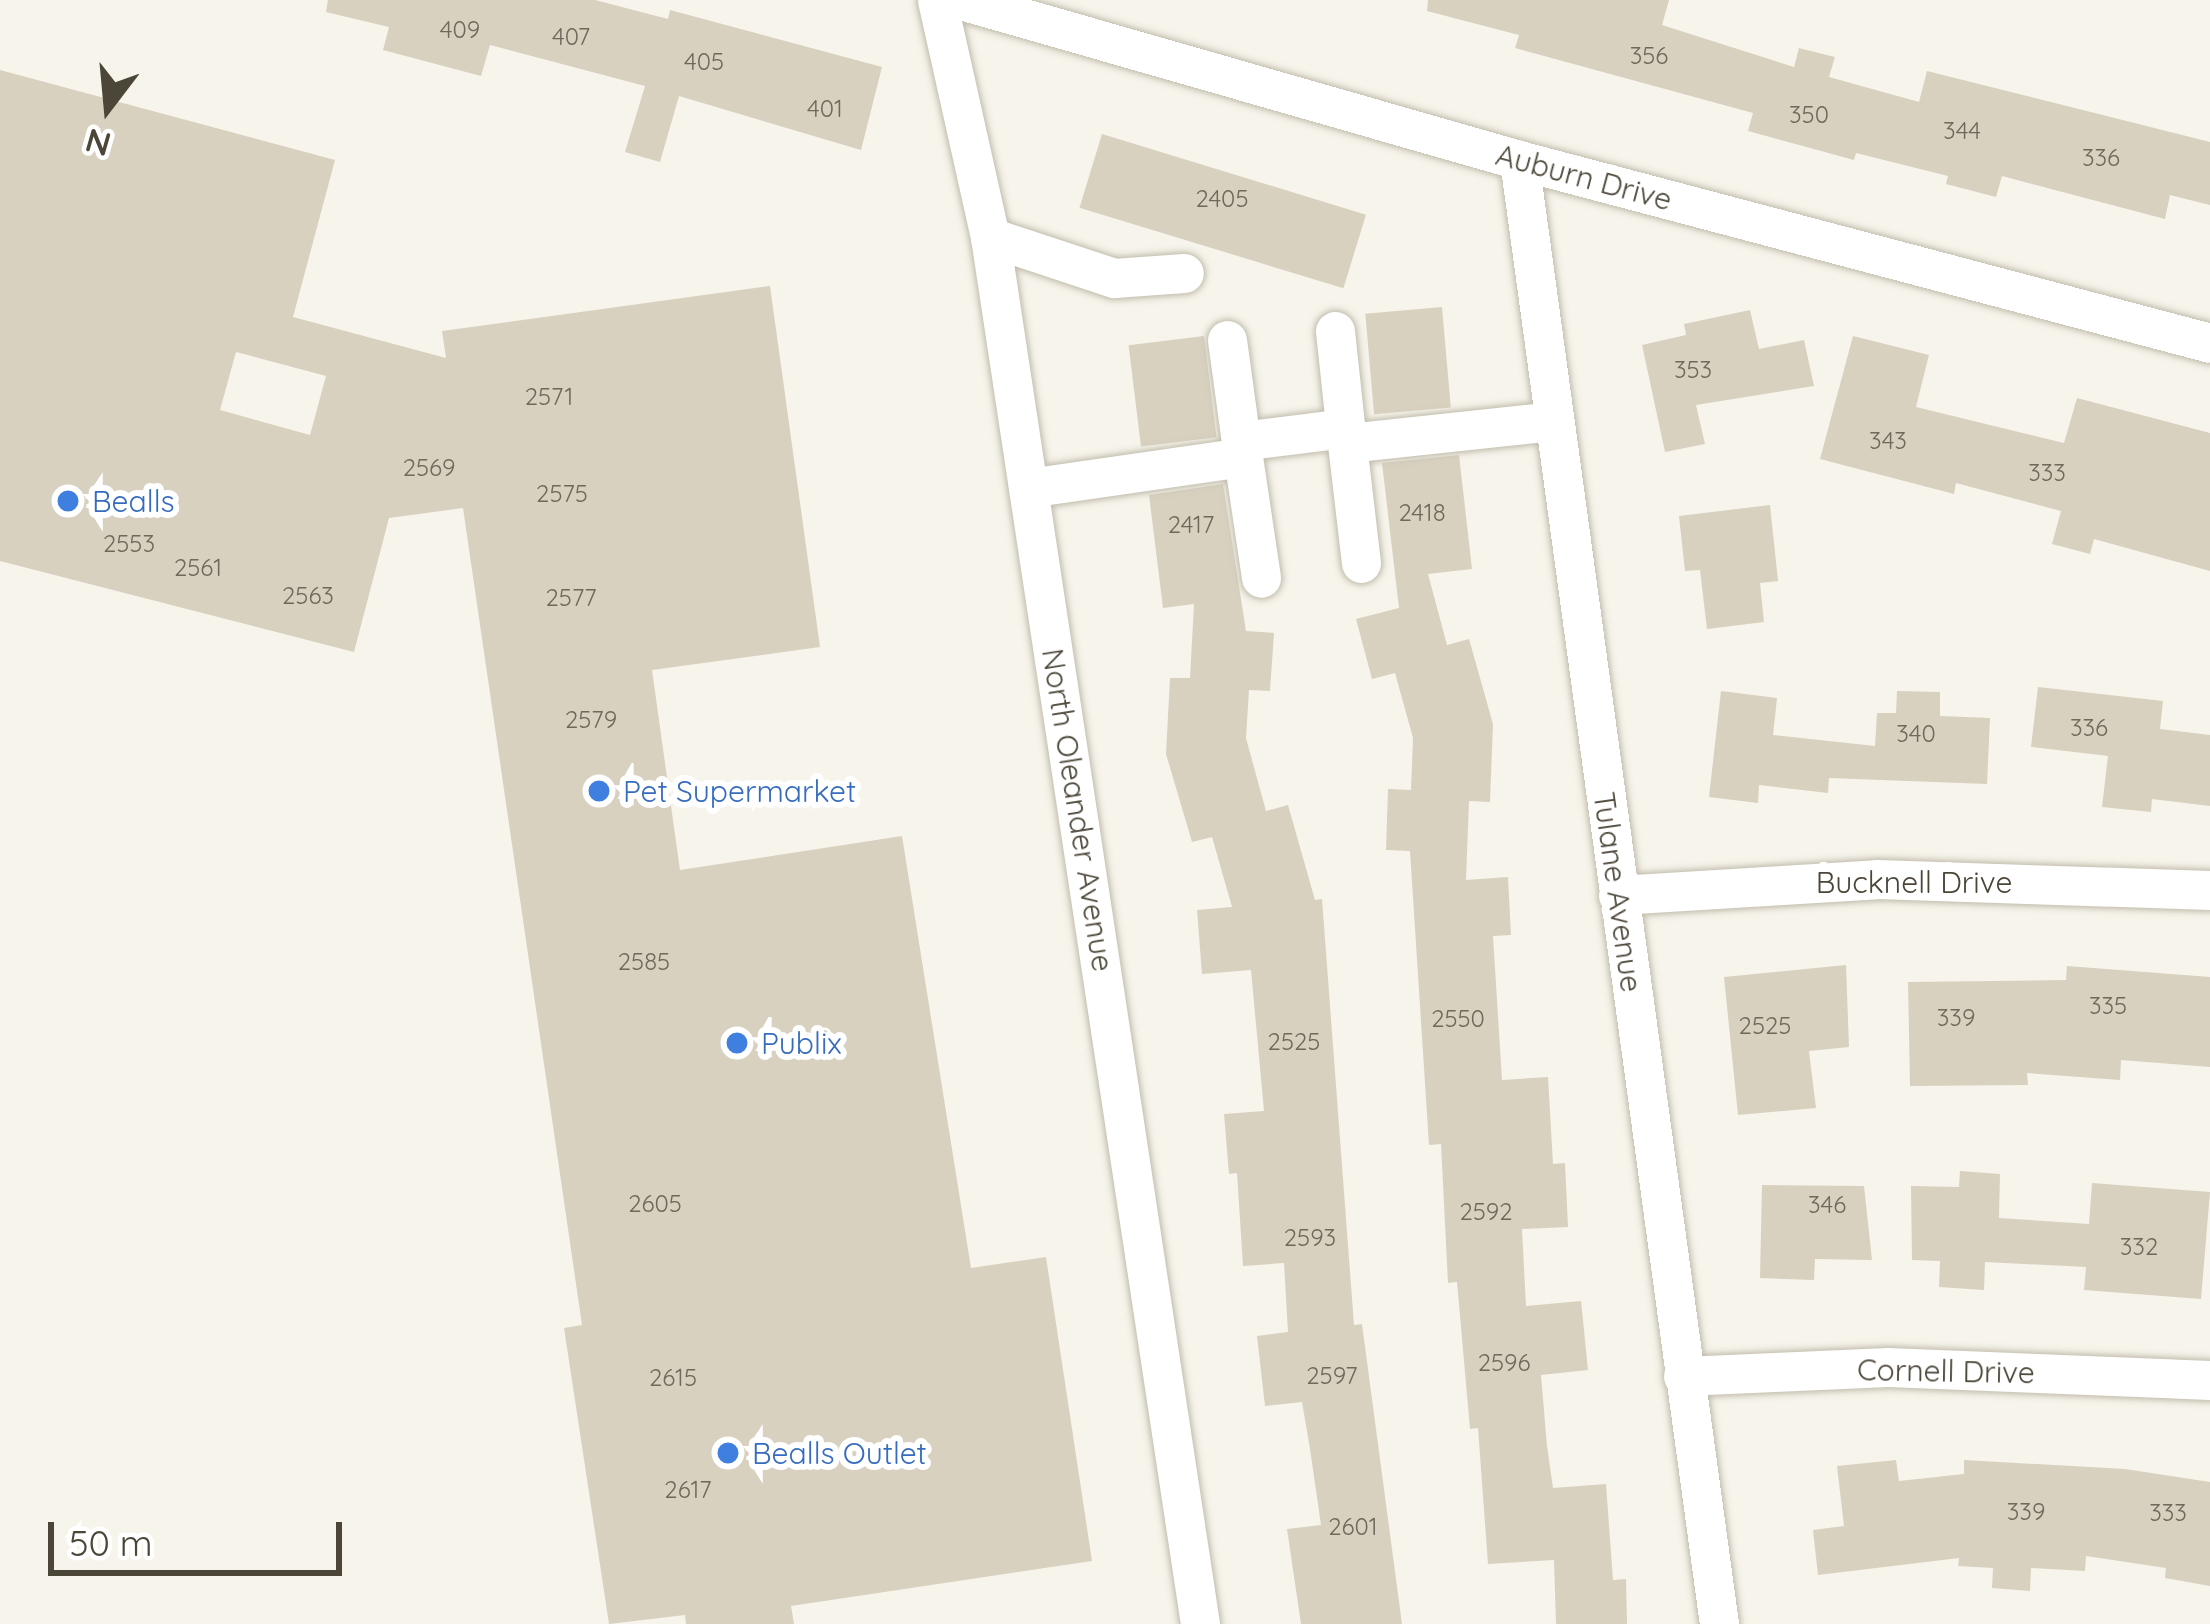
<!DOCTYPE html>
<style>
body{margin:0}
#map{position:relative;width:2210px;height:1624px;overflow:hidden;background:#f6f4eb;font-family:Quicksand,sans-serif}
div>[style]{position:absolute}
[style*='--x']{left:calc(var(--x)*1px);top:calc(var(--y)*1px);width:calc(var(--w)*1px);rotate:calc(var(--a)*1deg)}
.building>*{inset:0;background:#d8d1c0;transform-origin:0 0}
.roads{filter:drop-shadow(0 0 3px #c2bdad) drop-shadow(0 0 3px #c2bdad)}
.street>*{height:39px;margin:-19.5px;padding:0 19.5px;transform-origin:19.5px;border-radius:19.5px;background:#fff}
.dots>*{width:33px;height:33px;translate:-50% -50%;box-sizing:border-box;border:6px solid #fff;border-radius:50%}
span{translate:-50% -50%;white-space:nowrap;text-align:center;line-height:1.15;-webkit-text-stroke:12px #fff;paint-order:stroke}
.number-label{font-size:24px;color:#6e695a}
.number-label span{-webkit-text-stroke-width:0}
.street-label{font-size:30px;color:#4b4638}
.shop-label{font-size:30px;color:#366cbe}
.left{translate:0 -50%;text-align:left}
.north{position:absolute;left:48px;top:48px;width:120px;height:120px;-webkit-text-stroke:9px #fff;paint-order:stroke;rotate:196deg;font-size:33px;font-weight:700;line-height:48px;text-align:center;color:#4b4638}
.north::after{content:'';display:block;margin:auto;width:42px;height:54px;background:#4b4638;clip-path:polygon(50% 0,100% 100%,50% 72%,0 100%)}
.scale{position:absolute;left:48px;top:1522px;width:294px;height:54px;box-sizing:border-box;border:6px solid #4b4638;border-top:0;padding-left:15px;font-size:36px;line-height:42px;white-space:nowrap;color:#4b4638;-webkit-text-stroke:9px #fff;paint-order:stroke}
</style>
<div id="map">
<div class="building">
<i style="clip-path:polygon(328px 0,595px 0,668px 19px,670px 10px,882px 67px,861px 150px,679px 96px,660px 162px,625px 152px,645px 86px,490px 45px,481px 76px,383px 50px,389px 27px,326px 12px)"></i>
<i style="clip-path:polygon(1428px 0,1669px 0,1662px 25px,1794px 67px,1799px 48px,1835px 57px,1829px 77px,1919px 102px,1927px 71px,2210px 142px,2210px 205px,2170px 195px,2165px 219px,2002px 176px,1996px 197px,1946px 184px,1948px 176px,1856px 153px,1854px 160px,1748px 131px,1753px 113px,1515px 48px,1519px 35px,1427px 11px)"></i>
<i style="clip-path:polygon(evenodd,0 70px,335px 160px,293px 317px,446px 358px,442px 331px,770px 286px,820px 647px,652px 670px,680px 870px,902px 836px,971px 1268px,1046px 1257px,1092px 1561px,791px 1606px,794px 1624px,686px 1624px,685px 1615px,609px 1624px,564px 1328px,582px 1325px,463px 508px,389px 518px,354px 652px,0 561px,0 70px,236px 352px,326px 376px,310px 435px,220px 410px,236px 352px)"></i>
<i style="left:1102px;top:134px;width:276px;height:77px;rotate:17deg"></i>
<i style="left:1442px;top:307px;width:101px;height:77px;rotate:85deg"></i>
<i style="clip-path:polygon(1750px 310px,1759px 349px,1804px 340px,1814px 386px,1696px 405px,1705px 444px,1665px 452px,1642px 345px,1686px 335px,1684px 324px)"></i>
<i style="left:1204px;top:336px;width:102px;height:76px;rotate:83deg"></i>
<i style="clip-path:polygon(1853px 336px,1929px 355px,1916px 407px,2064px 443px,2077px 398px,2210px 433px,2210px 571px,2094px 539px,2090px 554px,2052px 544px,2061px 511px,1956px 483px,1954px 494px,1820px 459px)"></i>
<i style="clip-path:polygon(1459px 455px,1472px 569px,1428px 574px,1447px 645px,1469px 639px,1493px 724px,1490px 802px,1469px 801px,1466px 880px,1508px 877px,1511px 935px,1493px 936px,1502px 1080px,1548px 1077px,1553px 1164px,1565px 1163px,1568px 1227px,1522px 1229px,1526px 1306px,1581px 1301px,1588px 1370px,1541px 1375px,1547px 1446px,1553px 1488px,1606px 1484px,1613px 1580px,1626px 1579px,1627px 1624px,1556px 1624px,1554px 1560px,1488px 1564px,1478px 1428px,1470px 1429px,1457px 1282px,1448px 1283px,1441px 1144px,1429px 1145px,1410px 851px,1386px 850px,1388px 789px,1411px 790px,1413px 738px,1395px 673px,1372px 679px,1356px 619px,1399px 608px,1382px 463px)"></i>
<i style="clip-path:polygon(1223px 484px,1246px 631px,1274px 633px,1270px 691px,1249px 690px,1246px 738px,1266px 811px,1288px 805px,1315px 900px,1322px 899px,1354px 1325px,1362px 1324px,1402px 1624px,1301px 1624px,1287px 1529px,1321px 1525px,1310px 1449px,1302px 1402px,1265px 1406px,1257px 1336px,1288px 1332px,1284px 1263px,1243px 1266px,1237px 1173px,1229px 1174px,1224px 1114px,1264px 1111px,1251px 970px,1202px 974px,1197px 910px,1232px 907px,1212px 837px,1192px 842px,1166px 754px,1170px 678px,1190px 678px,1194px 604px,1163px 608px,1149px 495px)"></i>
<i style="clip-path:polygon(1770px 505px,1778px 581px,1760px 583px,1764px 622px,1707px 629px,1700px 570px,1685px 571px,1679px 516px)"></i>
<i style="clip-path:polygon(2038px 687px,2163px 701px,2160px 729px,2210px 735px,2210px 806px,2152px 799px,2151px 812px,2102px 807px,2108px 756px,2031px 747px)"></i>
<i style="clip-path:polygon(1721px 691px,1777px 698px,1773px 735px,1875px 746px,1877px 713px,1896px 713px,1897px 691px,1940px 692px,1940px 716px,1990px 718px,1987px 784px,1829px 778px,1828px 793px,1759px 785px,1758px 803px,1709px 797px)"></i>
<i style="clip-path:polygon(1846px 965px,1849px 1047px,1809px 1051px,1816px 1108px,1738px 1115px,1724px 977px)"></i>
<i style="clip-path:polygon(2067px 966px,2210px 977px,2210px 1067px,2121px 1060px,2120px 1080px,2027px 1073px,2028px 1085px,1910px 1086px,1908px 982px,2066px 980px)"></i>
<i style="clip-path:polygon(1960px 1171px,2000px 1174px,1999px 1218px,2089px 1224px,2092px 1183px,2210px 1192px,2201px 1299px,2084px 1290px,2086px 1267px,1985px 1262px,1984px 1290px,1939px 1287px,1940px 1261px,1912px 1260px,1911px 1186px,1959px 1187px)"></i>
<i style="clip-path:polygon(1762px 1185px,1864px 1186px,1872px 1260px,1815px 1259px,1814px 1280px,1760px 1278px)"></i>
<i style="clip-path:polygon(1896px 1460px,1899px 1481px,1964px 1474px,1964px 1460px,2125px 1469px,2210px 1482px,2210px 1586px,2165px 1578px,2166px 1568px,2086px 1556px,2085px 1571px,2031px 1568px,2030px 1591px,1992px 1588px,1993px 1568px,1958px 1566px,1959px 1558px,1818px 1575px,1813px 1530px,1844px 1526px,1837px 1466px)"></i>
</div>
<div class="roads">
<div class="street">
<i style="--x:937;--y:0;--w:243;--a:77.4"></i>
<i style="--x:990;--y:237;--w:1403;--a:81.39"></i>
<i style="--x:961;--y:0;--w:580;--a:16"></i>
<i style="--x:1519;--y:160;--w:715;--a:14.83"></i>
<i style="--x:1519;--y:160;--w:1478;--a:82.22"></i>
<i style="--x:990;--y:237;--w:131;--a:18.3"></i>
<i style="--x:1114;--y:278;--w:70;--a:-4.1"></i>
<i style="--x:1335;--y:331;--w:113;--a:83.9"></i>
<i style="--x:1227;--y:340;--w:118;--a:82.2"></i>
<i style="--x:1241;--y:441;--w:106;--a:-7.1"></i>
<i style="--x:1028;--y:488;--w:217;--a:-8.2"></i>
<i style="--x:1243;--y:457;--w:122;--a:81.5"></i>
<i style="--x:1361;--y:563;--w:121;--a:-96.7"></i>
<i style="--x:1347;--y:443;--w:208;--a:-6.1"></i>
<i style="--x:1618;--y:895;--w:259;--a:-3.5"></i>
<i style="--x:1877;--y:879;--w:333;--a:1.9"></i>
<i style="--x:1683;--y:1376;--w:205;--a:-2.5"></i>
<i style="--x:1888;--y:1367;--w:322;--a:2.3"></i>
</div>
</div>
<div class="dots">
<i style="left:68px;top:501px;background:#3f7fe0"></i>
<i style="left:599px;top:791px;background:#3f7fe0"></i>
<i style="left:737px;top:1043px;background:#3f7fe0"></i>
<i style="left:728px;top:1453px;background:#3f7fe0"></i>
</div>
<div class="number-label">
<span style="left:460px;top:30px">409</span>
<span style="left:571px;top:37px">407</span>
<span style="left:1649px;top:56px">356</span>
<span style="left:704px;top:62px">405</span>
<span style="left:825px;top:109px">401</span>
<span style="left:1809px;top:115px">350</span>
<span style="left:1962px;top:131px">344</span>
<span style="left:2101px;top:158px">336</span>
<span style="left:1222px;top:199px">2405</span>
<span style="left:1693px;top:370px">353</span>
<span style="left:549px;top:397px">2571</span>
<span style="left:1888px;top:441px">343</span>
<span style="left:429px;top:468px">2569</span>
<span style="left:2047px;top:473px">333</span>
<span style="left:562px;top:494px">2575</span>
<span style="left:1422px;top:513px">2418</span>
<span style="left:1191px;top:525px">2417</span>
<span style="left:129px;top:544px">2553</span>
<span style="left:198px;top:568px">2561</span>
<span style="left:308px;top:596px">2563</span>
<span style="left:571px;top:598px">2577</span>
<span style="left:591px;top:720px">2579</span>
<span style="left:2089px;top:728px">336</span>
<span style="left:1916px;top:734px">340</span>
<span style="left:644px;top:962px">2585</span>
<span style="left:2108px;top:1006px">335</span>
<span style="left:1956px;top:1018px">339</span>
<span style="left:1458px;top:1019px">2550</span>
<span style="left:1765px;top:1026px">2525</span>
<span style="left:1294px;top:1042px">2525</span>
<span style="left:655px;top:1204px">2605</span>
<span style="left:1827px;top:1205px">346</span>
<span style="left:1486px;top:1212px">2592</span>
<span style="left:1310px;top:1238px">2593</span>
<span style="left:2139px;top:1247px">332</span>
<span style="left:1504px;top:1363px">2596</span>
<span style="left:1332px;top:1376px">2597</span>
<span style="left:673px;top:1378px">2615</span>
<span style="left:688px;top:1490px">2617</span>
<span style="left:2026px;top:1512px">339</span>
<span style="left:2168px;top:1513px">333</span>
<span style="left:1353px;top:1527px">2601</span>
</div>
<div class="street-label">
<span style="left:1584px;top:177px;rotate:15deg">Auburn Drive</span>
<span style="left:1078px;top:810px;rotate:81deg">North Oleander Avenue</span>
<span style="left:1914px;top:882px">Bucknell Drive</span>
<span style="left:1618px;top:892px;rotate:82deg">Tulane Avenue</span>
<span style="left:1946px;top:1371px;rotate:1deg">Cornell Drive</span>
</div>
<div class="shop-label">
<span class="left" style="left:92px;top:501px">Bealls</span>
<span class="left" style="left:623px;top:791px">Pet Supermarket</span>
<span class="left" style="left:761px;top:1043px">Publix</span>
<span class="left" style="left:752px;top:1453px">Bealls Outlet</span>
</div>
<div class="north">N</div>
<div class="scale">50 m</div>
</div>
